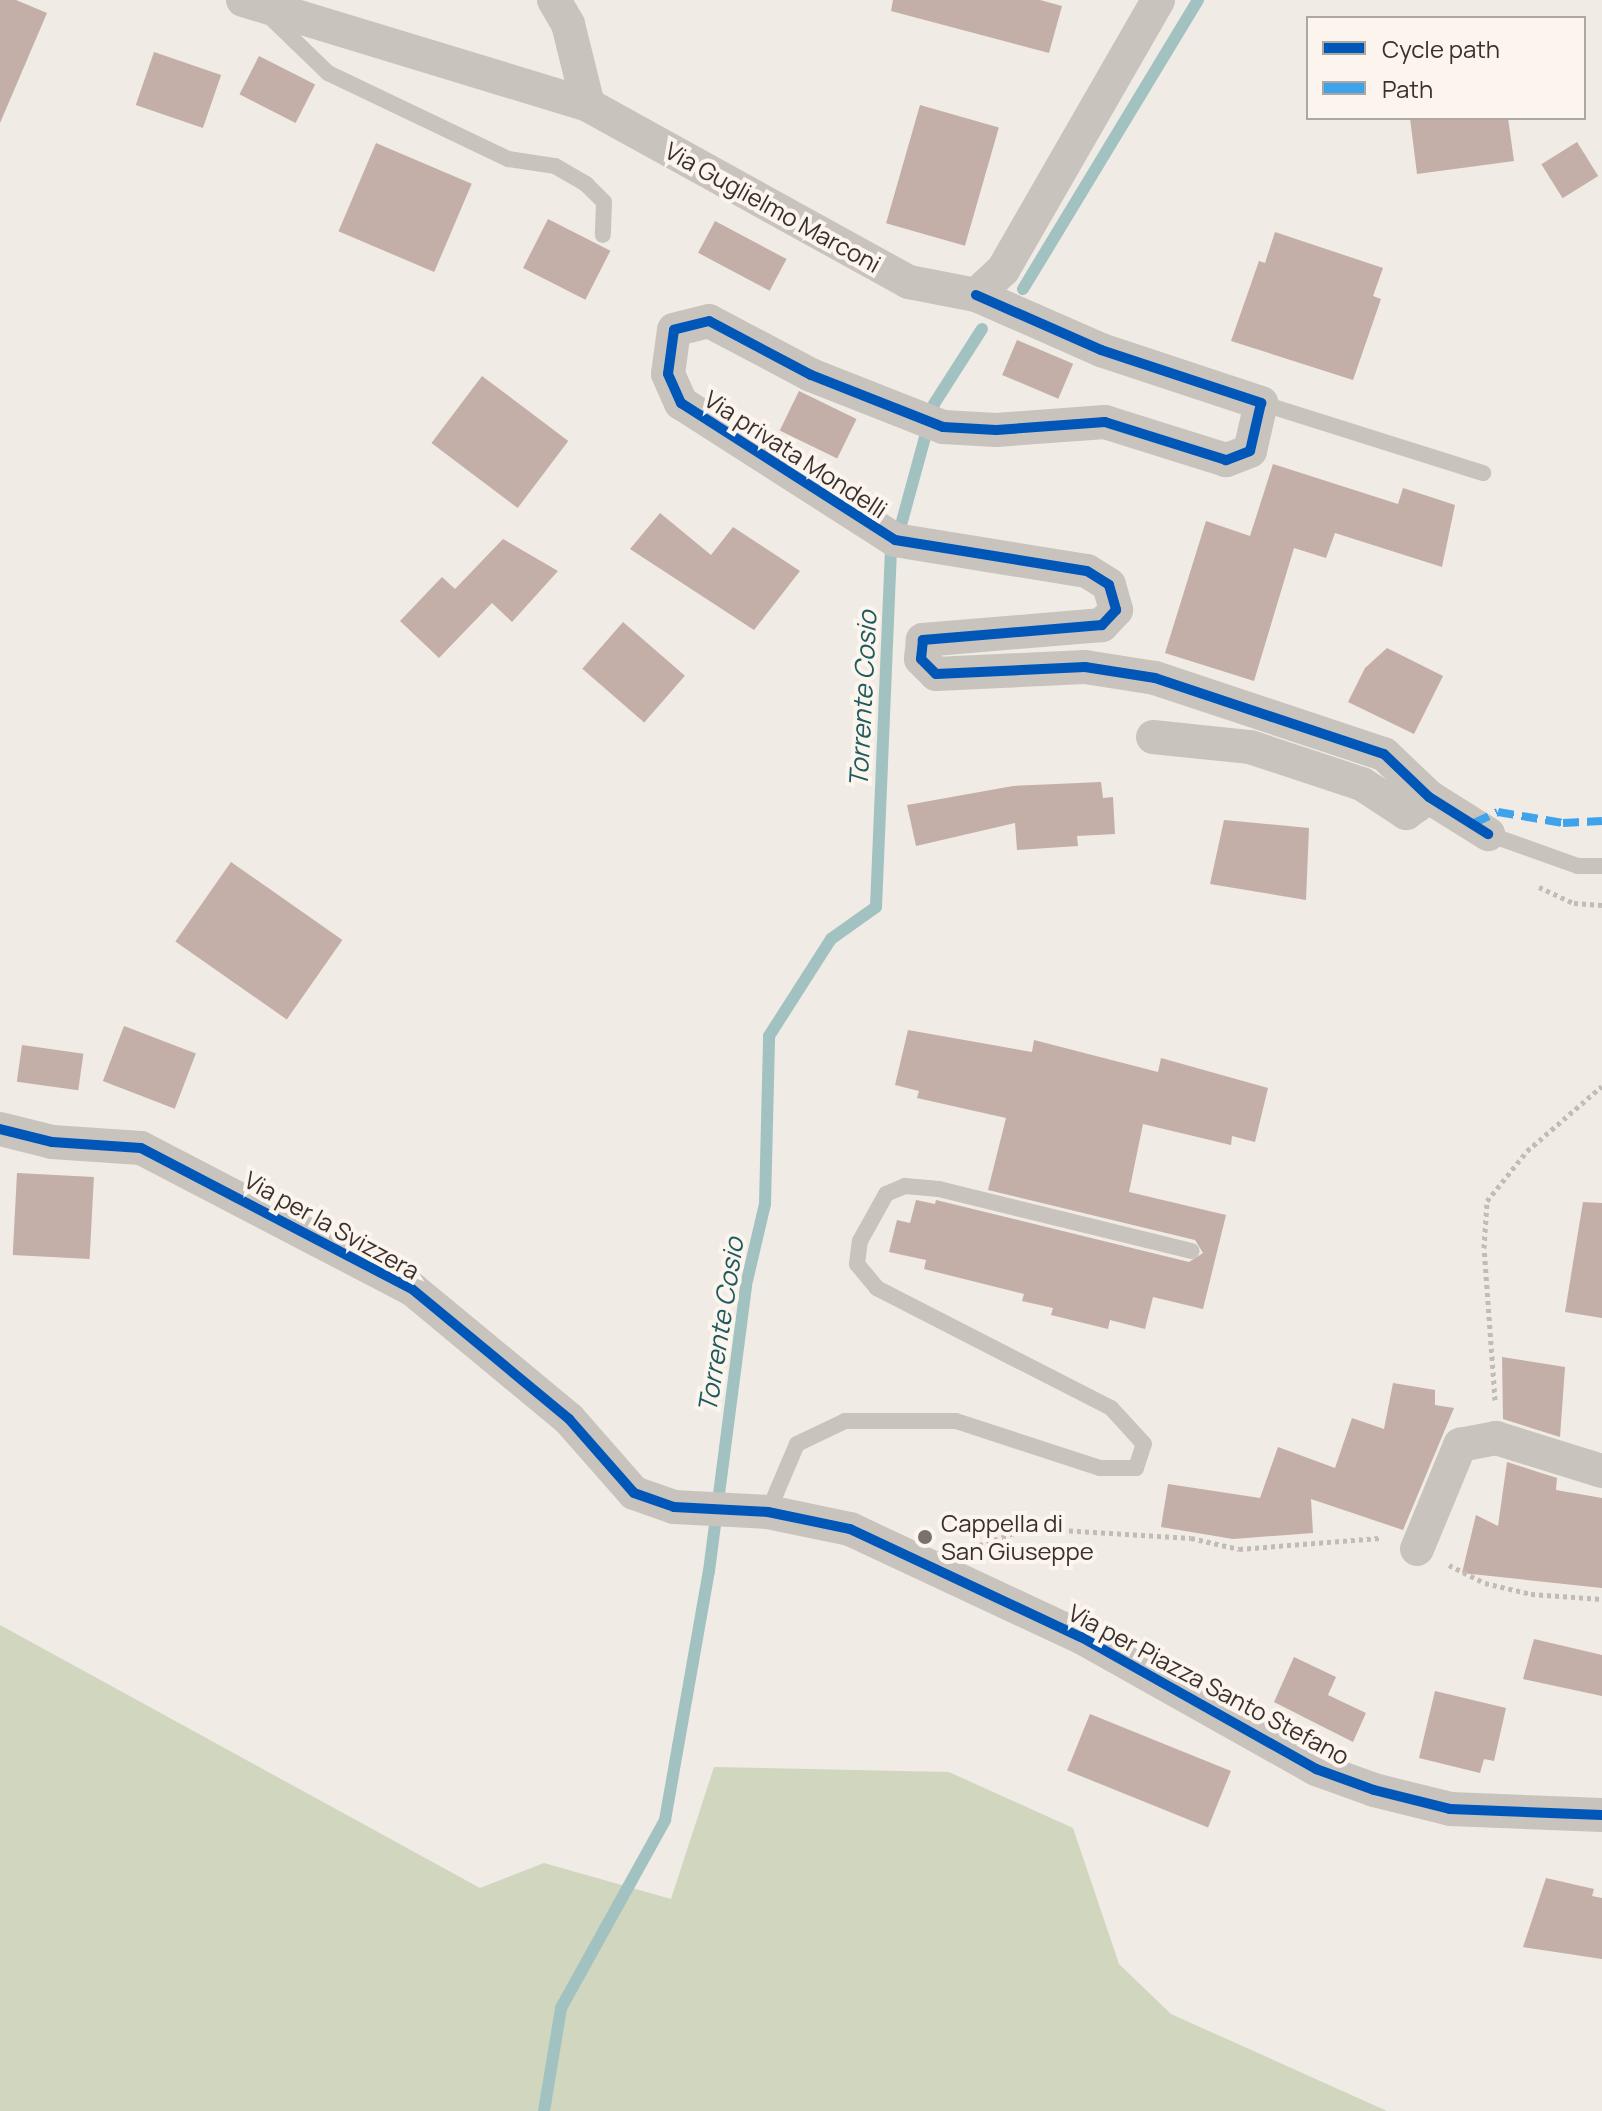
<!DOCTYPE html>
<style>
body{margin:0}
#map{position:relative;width:1602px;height:2111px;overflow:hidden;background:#f0ebe5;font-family:Manrope,sans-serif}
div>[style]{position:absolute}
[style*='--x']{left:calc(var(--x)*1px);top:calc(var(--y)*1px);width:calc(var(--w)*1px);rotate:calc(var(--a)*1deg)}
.green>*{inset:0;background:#d1d6bf}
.stream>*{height:12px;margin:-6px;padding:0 6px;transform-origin:6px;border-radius:6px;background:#a1c2c1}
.building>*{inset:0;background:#c3afa7;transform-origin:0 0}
.path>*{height:5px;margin-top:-2.5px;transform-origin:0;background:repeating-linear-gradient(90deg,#c2bbb6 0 4px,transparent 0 8px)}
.lane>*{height:16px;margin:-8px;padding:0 8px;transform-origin:8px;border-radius:8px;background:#c9c3be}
.street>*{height:34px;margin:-17px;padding:0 17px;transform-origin:17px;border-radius:17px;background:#c9c3be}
.quiet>*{height:8px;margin-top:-4px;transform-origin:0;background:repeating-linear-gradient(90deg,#3fa3eb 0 16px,transparent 0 24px)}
.cycleway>*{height:10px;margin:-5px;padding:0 5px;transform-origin:5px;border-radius:5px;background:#0057b8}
.dots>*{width:22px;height:22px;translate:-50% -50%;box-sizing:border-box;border:4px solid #fbf5ee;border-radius:50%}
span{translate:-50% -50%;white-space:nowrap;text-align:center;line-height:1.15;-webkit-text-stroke:8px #fbf5ee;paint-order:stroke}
.street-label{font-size:24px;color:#3b302b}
.poi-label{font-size:24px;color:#3b302b}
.left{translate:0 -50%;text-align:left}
.water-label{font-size:26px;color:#1f5a5e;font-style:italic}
.legend{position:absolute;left:1306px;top:16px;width:280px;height:104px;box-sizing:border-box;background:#fbf5ee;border:2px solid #aea6a0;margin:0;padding:10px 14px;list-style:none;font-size:24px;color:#3b302b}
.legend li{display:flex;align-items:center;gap:16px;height:40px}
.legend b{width:40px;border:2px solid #aea6a0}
</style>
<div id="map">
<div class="green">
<i style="clip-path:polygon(0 1625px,480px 1888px,544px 1863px,671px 1899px,714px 1767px,949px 1772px,1073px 1828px,1119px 1964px,1171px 2014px,1387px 2111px,0 2111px)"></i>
</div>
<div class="stream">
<i style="--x:1023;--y:289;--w:338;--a:-58.8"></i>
<i style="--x:901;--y:525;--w:125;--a:-74.7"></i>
<i style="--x:934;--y:404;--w:89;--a:-57.4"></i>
<i style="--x:544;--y:2111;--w:104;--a:-80.6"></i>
<i style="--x:561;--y:2008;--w:215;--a:-61"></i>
<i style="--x:665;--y:1820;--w:253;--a:-80"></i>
<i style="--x:709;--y:1571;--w:288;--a:-82.6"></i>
<i style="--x:746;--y:1285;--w:83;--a:-76.8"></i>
<i style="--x:765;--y:1204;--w:168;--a:-88.6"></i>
<i style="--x:769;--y:1036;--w:115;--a:-57.4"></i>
<i style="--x:831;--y:939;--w:55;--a:-35.4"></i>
<i style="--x:876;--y:907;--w:352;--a:-87.6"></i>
</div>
<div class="building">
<i style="clip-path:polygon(0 0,16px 0,47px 13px,0 123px)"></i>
<i style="clip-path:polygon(893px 0,1040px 0,1062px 6px,1049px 53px,891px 11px)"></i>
<i style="left:154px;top:52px;width:71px;height:56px;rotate:19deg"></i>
<i style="left:259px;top:56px;width:63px;height:43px;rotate:27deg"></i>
<i style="left:920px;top:105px;width:82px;height:123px;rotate:16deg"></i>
<i style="clip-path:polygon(1410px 118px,1508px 118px,1514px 161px,1417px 174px)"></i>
<i style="left:1577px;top:142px;width:40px;height:42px;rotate:58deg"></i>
<i style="left:376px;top:143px;width:104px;height:96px;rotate:23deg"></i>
<i style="left:548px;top:219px;width:70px;height:55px;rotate:27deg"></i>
<i style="left:715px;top:221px;width:81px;height:36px;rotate:28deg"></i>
<i style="clip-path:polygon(1275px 232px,1383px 268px,1373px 296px,1381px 299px,1353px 380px,1231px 341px,1259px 261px,1265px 263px)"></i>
<i style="left:1017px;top:340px;width:61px;height:38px;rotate:23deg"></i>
<i style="left:482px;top:376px;width:108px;height:84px;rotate:37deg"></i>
<i style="left:799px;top:391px;width:64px;height:44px;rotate:26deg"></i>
<i style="clip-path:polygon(1273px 464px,1398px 504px,1403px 488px,1455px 505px,1442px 567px,1335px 533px,1326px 558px,1294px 548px,1254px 681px,1165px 653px,1206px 521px,1250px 536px)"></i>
<i style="clip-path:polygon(660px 513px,711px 555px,733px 527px,800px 571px,754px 630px,630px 549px)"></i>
<i style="clip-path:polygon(503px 539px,558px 571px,512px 622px,492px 603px,439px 658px,400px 621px,442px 577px,455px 589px)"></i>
<i style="left:623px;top:622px;width:82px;height:62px;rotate:41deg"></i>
<i style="clip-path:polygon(1387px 648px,1443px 676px,1414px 734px,1348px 702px,1365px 668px)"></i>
<i style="clip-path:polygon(1101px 782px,1103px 798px,1113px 797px,1115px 834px,1077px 836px,1078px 846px,1017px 850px,1015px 823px,916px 846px,907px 805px,1013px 786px)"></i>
<i style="clip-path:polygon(1224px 820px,1309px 828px,1306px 900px,1210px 884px)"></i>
<i style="left:231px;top:862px;width:136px;height:97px;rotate:35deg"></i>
<i style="left:124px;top:1026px;width:77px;height:59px;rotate:21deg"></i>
<i style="clip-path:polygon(908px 1030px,1032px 1052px,1034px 1040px,1158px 1072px,1161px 1058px,1268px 1088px,1255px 1142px,1232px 1136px,1231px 1145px,1143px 1124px,1129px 1192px,1226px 1215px,1203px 1309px,1153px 1297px,1145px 1329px,1110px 1320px,1108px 1329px,1051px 1315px,1053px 1308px,1022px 1301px,1024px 1294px,924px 1269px,926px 1260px,889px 1252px,897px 1220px,910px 1223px,916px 1200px,935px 1204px,936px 1200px,1189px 1262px,1203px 1253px,1195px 1240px,988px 1190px,1006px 1118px,917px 1098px,919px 1091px,895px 1085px)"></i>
<i style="left:22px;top:1045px;width:62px;height:37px;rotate:8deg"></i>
<i style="left:17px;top:1173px;width:77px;height:82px;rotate:3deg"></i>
<i style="clip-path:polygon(1583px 1202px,1602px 1203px,1602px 1318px,1565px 1312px)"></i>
<i style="clip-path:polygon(1502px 1357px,1565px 1367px,1560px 1437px,1503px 1419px)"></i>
<i style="clip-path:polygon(1393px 1383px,1435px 1390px,1435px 1405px,1454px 1408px,1403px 1530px,1311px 1499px,1313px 1533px,1233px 1539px,1161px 1527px,1168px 1484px,1260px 1498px,1278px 1447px,1335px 1468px,1352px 1418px,1384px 1429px)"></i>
<i style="clip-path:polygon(1507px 1462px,1557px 1478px,1556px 1490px,1602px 1498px,1602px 1588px,1462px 1573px,1476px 1515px,1498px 1526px)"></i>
<i style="clip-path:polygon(1534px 1639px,1602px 1655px,1602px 1696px,1523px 1679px)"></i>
<i style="clip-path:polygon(1294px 1657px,1336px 1677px,1328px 1695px,1366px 1713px,1353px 1742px,1274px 1702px)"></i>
<i style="clip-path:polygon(1435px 1691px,1506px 1708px,1494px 1761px,1484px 1759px,1480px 1773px,1419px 1758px)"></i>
<i style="left:1090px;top:1714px;width:152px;height:61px;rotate:22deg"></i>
<i style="clip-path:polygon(1546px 1878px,1594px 1889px,1592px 1896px,1602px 1898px,1602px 1959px,1523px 1947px)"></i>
</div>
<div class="path">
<i style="--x:1539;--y:887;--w:38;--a:25"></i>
<i style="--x:1574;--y:903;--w:28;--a:4"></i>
<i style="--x:1495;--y:1400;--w:152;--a:-94.1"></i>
<i style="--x:1484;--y:1248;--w:47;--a:-86.3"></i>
<i style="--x:1487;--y:1201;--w:64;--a:-51.3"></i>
<i style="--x:1527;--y:1151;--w:99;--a:-40.9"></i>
<i style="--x:979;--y:1545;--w:53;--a:-18.8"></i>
<i style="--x:1029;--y:1528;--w:162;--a:3.5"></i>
<i style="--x:1191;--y:1538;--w:49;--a:12.9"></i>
<i style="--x:1239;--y:1549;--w:141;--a:-4.5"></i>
<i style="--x:1449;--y:1565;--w:40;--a:26.6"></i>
<i style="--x:1485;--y:1583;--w:47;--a:13.4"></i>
<i style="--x:1531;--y:1594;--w:71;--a:4"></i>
</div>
<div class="lane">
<i style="--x:269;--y:16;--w:82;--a:44"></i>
<i style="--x:328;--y:73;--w:199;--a:25.5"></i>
<i style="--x:508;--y:159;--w:48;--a:8.5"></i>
<i style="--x:555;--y:166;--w:36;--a:30"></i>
<i style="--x:586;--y:184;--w:25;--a:45"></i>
<i style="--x:604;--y:202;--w:33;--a:92"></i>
<i style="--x:1261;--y:403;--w:233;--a:17.5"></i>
<i style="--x:1488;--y:834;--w:96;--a:19.6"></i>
<i style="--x:1578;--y:866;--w:24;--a:0"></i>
<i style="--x:768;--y:1512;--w:74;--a:-66.9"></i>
<i style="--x:797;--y:1444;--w:53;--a:-25.6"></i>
<i style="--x:845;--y:1421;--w:111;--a:0"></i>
<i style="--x:956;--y:1421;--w:151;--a:18.1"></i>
<i style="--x:1100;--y:1468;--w:36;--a:0"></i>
<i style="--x:1136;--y:1468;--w:25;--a:-72"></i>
<i style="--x:1144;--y:1444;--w:49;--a:-132.5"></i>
<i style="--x:1111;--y:1408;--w:263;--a:-152.9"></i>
<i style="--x:877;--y:1288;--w:31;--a:-130"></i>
<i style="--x:857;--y:1264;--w:23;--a:-83"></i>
<i style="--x:860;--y:1241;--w:54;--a:-61"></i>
<i style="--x:886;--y:1194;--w:21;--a:-23"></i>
<i style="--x:905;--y:1186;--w:34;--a:5"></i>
<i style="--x:939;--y:1189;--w:260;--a:13.8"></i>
</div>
<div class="street">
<i style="--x:243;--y:0;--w:361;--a:16.9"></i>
<i style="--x:588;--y:105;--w:367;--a:28.9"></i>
<i style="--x:909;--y:282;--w:68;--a:11"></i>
<i style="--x:976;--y:295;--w:37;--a:-43"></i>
<i style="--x:1003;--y:270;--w:311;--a:-60.1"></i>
<i style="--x:554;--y:0;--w:28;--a:60"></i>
<i style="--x:568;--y:24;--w:83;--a:76.1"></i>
<i style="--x:976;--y:295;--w:137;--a:23.7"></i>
<i style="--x:1101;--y:350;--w:169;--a:18.3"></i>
<i style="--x:1261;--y:403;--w:49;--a:102.9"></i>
<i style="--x:1250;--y:451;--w:26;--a:159"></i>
<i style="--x:1226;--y:460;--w:127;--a:-162.6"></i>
<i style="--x:1105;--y:422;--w:109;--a:175.8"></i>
<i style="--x:996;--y:430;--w:53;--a:-176.8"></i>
<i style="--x:943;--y:427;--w:142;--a:-158.5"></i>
<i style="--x:811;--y:375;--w:115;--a:-152.1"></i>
<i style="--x:709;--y:321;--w:36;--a:166"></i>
<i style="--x:674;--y:330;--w:44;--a:97.8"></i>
<i style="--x:668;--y:374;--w:32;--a:66"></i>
<i style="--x:681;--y:403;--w:254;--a:32.6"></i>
<i style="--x:895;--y:540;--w:194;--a:9.2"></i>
<i style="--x:1087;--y:571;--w:26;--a:32"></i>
<i style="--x:1109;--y:585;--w:26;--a:74"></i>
<i style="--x:1116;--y:610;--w:21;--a:133"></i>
<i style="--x:1102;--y:625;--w:180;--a:175.2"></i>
<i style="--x:923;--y:640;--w:19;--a:96"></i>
<i style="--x:921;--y:659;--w:21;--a:45"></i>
<i style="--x:936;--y:674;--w:149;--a:-2.7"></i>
<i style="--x:1085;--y:667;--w:71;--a:8.9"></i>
<i style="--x:1155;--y:678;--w:241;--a:18.4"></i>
<i style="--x:1384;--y:754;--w:62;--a:43.7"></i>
<i style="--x:1429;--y:797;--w:70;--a:32.1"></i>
<i style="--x:1153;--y:737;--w:98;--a:5.9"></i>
<i style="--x:1250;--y:747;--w:118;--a:18.3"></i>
<i style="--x:1362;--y:784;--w:53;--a:33.4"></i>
<i style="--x:1406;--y:813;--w:28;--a:-35"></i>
<i style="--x:0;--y:1129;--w:54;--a:14"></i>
<i style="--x:52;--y:1142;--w:89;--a:3.9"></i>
<i style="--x:141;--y:1148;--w:305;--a:27.5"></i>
<i style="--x:412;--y:1289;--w:204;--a:39.6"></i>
<i style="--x:569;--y:1419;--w:98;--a:48.7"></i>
<i style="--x:634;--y:1493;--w:42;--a:19.3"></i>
<i style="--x:674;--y:1507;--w:94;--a:3"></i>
<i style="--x:768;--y:1512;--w:84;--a:11.7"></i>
<i style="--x:850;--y:1529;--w:255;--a:25.1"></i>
<i style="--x:1081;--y:1637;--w:270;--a:29.3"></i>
<i style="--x:1316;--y:1769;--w:62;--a:19.9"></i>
<i style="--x:1374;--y:1790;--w:78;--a:14"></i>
<i style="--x:1450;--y:1809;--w:152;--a:2.3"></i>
<i style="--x:1417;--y:1549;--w:113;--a:-67.5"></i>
<i style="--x:1460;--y:1445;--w:37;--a:-11"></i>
<i style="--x:1496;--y:1438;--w:111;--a:17.3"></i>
</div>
<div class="quiet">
<i style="--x:1474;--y:823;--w:26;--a:-25"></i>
<i style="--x:1498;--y:812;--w:66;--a:9.6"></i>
<i style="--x:1563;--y:823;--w:39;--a:-3"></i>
</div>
<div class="cycleway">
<i style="--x:976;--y:295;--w:137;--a:23.7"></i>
<i style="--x:1101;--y:350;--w:169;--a:18.3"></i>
<i style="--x:1261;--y:403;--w:49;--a:102.9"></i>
<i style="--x:1250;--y:451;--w:26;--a:159"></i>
<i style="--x:1226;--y:460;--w:127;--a:-162.6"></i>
<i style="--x:1105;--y:422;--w:109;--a:175.8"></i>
<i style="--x:996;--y:430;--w:53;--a:-176.8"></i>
<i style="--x:943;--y:427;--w:142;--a:-158.5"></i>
<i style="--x:811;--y:375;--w:115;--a:-152.1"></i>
<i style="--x:709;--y:321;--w:36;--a:166"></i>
<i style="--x:674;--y:330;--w:44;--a:97.8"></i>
<i style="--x:668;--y:374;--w:32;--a:66"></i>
<i style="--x:681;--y:403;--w:254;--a:32.6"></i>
<i style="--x:895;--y:540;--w:194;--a:9.2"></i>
<i style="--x:1087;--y:571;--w:26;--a:32"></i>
<i style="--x:1109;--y:585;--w:26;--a:74"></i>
<i style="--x:1116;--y:610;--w:21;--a:133"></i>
<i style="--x:1102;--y:625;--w:180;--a:175.2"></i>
<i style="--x:923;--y:640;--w:19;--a:96"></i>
<i style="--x:921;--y:659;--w:21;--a:45"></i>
<i style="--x:936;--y:674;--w:149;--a:-2.7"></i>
<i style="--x:1085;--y:667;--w:71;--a:8.9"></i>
<i style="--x:1155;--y:678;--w:241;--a:18.4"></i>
<i style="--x:1384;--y:754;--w:62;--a:43.7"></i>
<i style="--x:1429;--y:797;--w:70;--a:32.1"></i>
<i style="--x:0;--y:1129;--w:54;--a:14"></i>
<i style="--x:52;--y:1142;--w:89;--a:3.9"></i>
<i style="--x:141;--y:1148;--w:305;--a:27.5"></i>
<i style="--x:412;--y:1289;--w:204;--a:39.6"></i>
<i style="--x:569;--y:1419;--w:98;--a:48.7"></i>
<i style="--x:634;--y:1493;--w:42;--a:19.3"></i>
<i style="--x:674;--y:1507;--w:94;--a:3"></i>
<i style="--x:768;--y:1512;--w:84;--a:11.7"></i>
<i style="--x:850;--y:1529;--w:255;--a:25.1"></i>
<i style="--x:1081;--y:1637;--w:270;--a:29.3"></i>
<i style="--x:1316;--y:1769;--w:62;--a:19.9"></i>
<i style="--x:1374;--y:1790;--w:78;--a:14"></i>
<i style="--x:1450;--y:1809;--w:152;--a:2.3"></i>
</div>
<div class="dots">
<i style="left:925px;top:1537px;background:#7a716c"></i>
</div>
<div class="street-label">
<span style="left:773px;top:207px;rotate:29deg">Via Guglielmo Marconi</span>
<span style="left:796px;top:454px;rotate:33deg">Via privata Mondelli</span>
<span style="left:332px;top:1225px;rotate:29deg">Via per la Svizzera</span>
<span style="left:1209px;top:1684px;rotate:28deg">Via per Piazza Santo Stefano</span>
</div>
<div class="poi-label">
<span class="left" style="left:941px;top:1537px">Cappella di<br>San Giuseppe</span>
</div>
<div class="water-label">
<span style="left:863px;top:699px;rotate:-87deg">Torrente Cosio</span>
<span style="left:721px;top:1325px;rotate:-81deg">Torrente Cosio</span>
</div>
<ul class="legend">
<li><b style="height:10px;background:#0057b8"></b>Cycle path</li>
<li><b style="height:10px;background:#3fa3eb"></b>Path</li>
</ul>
</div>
